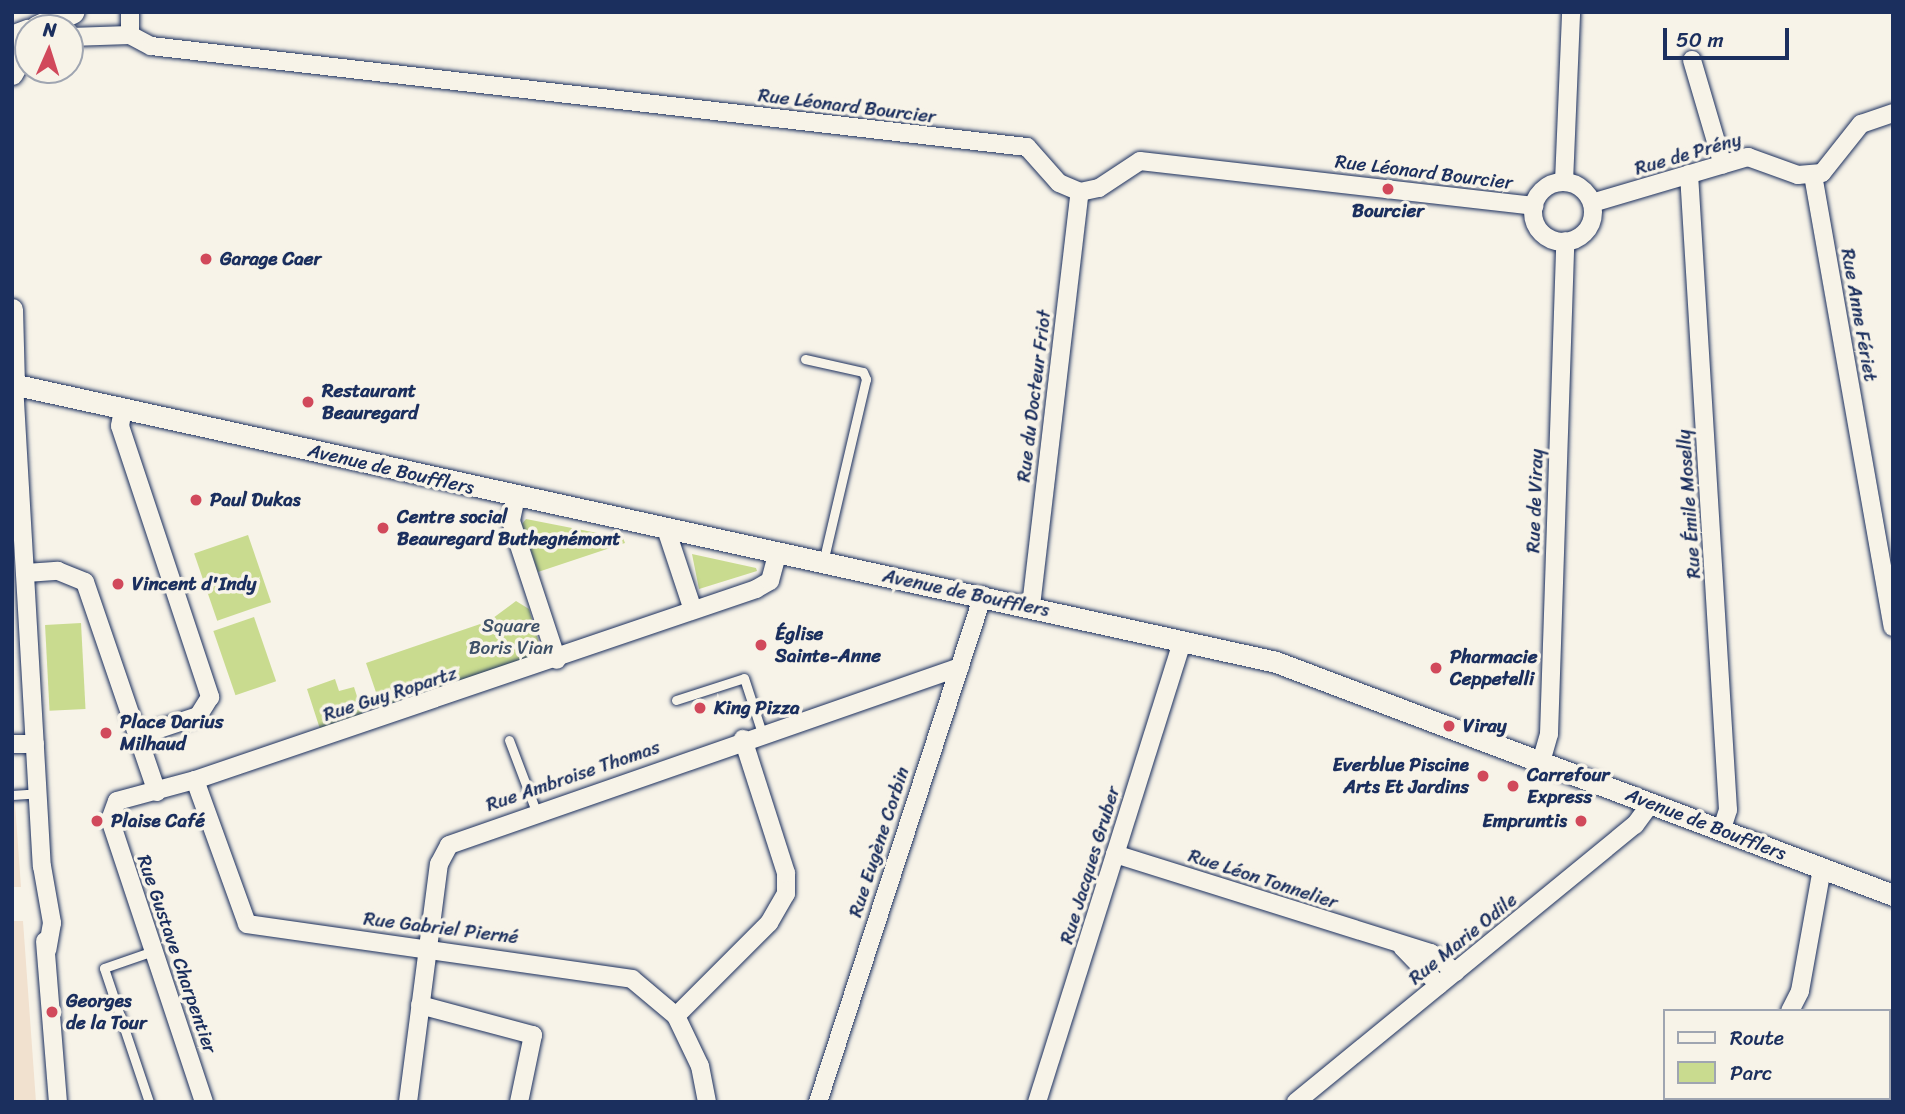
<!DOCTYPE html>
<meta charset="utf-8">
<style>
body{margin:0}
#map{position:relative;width:1905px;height:1114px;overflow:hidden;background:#f7f3e8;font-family:Sriracha,sans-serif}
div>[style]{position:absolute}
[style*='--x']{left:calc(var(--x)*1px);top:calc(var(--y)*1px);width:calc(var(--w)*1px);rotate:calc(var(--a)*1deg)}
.built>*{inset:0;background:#f1e1cf}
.green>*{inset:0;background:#c9db8f;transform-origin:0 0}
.roads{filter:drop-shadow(0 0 2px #1b2f5e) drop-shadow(0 0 2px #1b2f5e)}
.service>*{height:9px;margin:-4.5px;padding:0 4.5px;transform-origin:4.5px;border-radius:4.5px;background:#f7f3e8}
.minor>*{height:18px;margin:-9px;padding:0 9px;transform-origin:9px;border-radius:9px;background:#f7f3e8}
.minor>.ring{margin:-9px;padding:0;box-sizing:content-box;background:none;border:18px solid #f7f3e8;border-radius:50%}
.tertiary>*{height:21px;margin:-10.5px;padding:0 10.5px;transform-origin:10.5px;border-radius:10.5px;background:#f7f3e8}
.secondary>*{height:24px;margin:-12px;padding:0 12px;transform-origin:12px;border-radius:12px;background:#f7f3e8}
.dots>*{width:19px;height:19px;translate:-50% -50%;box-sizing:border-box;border:4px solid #f7f3e8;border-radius:50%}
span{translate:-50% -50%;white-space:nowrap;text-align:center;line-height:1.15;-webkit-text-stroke:7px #f7f3e8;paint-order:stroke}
.street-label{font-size:19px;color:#1b2f5e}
.poi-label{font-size:19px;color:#1b2f5e;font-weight:700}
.left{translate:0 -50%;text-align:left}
.right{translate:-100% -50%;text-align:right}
.park-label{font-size:19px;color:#3e5168}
.frame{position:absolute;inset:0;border:14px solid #1b2f5e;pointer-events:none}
.legend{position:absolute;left:1663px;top:1009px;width:228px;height:91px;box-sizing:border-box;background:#f7f3e8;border:2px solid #9fa5b1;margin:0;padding:9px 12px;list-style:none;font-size:21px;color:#1b2f5e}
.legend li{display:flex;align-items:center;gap:14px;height:35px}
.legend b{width:35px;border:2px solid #9fa5b1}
.north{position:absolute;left:14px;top:14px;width:70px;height:70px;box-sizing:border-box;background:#f7f3e8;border:2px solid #9fa5b1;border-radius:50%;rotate:3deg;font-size:19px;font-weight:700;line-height:28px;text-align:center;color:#1b2f5e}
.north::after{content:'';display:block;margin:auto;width:24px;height:32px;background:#d1495b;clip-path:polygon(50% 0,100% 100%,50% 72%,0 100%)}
.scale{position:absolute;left:1663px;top:28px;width:126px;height:32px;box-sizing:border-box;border:4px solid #1b2f5e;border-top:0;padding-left:9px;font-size:21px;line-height:24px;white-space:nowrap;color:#1b2f5e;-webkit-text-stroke:5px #f7f3e8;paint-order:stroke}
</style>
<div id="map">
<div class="built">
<i style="clip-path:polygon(12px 762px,21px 887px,12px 887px)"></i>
<i style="clip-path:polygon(12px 921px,23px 921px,36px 1102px,12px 1102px)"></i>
</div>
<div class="green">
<i style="clip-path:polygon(526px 519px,623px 538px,625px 543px,538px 572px,522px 524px)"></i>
<i style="left:248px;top:535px;width:71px;height:57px;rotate:71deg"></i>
<i style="clip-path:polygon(692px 554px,756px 568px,757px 571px,699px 589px)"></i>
<i style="clip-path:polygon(516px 601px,529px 609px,542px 653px,381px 707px,366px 663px,489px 621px)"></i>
<i style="left:254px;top:617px;width:68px;height:43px;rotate:71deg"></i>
<i style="left:81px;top:623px;width:86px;height:36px;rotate:87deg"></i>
<i style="clip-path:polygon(335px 679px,339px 691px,354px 687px,363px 715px,320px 729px,307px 689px)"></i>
</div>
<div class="roads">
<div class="service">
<i style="--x:805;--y:359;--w:59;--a:12.6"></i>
<i style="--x:863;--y:372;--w:8;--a:67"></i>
<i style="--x:866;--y:379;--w:188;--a:103.2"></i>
<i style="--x:676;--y:700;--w:71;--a:-17.9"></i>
<i style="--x:744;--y:678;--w:58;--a:71.9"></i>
<i style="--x:509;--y:740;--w:76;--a:69.2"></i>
<i style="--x:12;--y:795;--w:26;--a:-4"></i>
<i style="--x:149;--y:1102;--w:141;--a:-108.6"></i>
<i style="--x:104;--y:968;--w:52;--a:-19.1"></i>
</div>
<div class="minor">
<i style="--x:130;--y:12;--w:23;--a:90"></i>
<i style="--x:130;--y:35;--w:24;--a:28"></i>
<i style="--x:151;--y:46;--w:882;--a:6.58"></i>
<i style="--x:1027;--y:147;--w:48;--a:48.4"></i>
<i style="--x:1059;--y:183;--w:23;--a:23"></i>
<i style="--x:1080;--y:192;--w:19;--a:-12"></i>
<i style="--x:1099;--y:188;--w:49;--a:-33.4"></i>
<i style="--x:1140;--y:161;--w:397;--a:6.5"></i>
<i style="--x:70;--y:37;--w:60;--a:-1.9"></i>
<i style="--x:1692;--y:60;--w:109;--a:73.6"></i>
<i style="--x:1689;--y:174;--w:637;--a:86.49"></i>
<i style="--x:1728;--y:810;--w:22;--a:108"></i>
<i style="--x:1813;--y:175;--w:459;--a:80"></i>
<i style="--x:1564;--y:182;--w:170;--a:-87.6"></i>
<i class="ring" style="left:1533px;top:182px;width:42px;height:42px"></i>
<i style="--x:1592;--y:203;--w:163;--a:-16.4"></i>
<i style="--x:1748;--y:157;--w:53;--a:19.8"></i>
<i style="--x:1798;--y:175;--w:24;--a:-5"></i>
<i style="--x:1822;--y:173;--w:63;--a:-51.5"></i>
<i style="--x:1861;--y:124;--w:34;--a:-19"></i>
<i style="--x:14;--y:384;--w:483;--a:86.7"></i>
<i style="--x:42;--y:866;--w:58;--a:80"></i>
<i style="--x:52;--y:923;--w:27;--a:100"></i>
<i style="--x:123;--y:409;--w:17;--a:100"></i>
<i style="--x:120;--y:426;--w:286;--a:71.6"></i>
<i style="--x:210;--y:697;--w:22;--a:122"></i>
<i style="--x:198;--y:716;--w:63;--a:161.6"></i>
<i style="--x:516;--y:497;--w:25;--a:102"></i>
<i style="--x:511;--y:521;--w:146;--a:71.7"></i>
<i style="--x:666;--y:529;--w:85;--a:71.6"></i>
<i style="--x:26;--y:573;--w:32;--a:-4"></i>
<i style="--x:58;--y:571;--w:29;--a:22"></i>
<i style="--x:85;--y:582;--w:222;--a:71.1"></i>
<i style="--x:1031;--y:606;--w:417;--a:-83.3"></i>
<i style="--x:12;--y:744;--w:23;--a:0"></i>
<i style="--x:1541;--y:762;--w:29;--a:-74"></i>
<i style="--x:1549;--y:734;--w:493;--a:-88.1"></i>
<i style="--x:195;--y:780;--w:153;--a:70.1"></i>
<i style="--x:247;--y:924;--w:389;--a:8.1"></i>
<i style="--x:632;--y:979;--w:57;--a:40.1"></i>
<i style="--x:676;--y:1016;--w:55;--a:64.4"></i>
<i style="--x:700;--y:1066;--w:37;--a:79"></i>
<i style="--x:1115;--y:854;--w:331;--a:17.4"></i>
<i style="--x:1431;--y:953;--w:31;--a:38"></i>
<i style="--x:45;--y:941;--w:162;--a:85.4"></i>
<i style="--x:1402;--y:947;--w:53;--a:45.8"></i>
<i style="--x:420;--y:1005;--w:117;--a:14.9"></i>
<i style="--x:533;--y:1035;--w:68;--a:101.8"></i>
<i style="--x:1790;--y:1011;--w:22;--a:-63"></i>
<i style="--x:1800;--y:991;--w:124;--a:-79.8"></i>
<i style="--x:676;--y:1016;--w:132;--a:-45"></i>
<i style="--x:769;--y:923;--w:34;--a:-60"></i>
<i style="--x:786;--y:894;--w:21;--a:-90"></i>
<i style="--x:786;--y:873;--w:141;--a:-107.8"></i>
<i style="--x:1718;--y:1098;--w:5;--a:53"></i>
<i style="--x:204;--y:1102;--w:297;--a:-108.4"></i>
<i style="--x:110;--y:820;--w:20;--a:-70"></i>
<i style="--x:117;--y:801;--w:81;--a:-15.1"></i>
<i style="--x:195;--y:780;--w:593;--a:-18.8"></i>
<i style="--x:756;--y:589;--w:16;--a:-30"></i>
<i style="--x:770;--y:581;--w:28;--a:-75"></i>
<i style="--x:408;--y:1102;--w:240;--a:-82.6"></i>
<i style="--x:439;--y:864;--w:21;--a:-62"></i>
<i style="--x:449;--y:845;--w:541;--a:-19.21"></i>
<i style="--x:818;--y:1102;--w:533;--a:-71.97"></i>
<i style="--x:1037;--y:1102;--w:483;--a:-72.5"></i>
<i style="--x:1296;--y:1102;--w:438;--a:-39.3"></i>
<i style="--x:1635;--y:825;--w:27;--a:-54"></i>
<i style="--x:1680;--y:1102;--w:6;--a:-45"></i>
</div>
<div class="tertiary">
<i style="--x:12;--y:74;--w:33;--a:-61"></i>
<i style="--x:12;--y:309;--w:75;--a:88.5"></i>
<i style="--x:12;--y:384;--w:1294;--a:12.4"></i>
<i style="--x:1276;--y:662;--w:660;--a:20.69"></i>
</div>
<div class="secondary">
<i style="--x:38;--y:28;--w:38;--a:-25"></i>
<i style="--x:12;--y:38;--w:17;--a:-21"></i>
</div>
</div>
<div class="dots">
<i style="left:1388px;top:189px;background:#d1495b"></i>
<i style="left:206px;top:259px;background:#d1495b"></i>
<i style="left:308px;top:402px;background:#d1495b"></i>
<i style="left:196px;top:500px;background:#d1495b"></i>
<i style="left:383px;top:528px;background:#d1495b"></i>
<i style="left:118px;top:584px;background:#d1495b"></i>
<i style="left:761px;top:645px;background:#d1495b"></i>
<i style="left:1436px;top:668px;background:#d1495b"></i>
<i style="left:700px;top:708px;background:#d1495b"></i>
<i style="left:1449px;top:726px;background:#d1495b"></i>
<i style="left:106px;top:733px;background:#d1495b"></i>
<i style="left:1483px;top:776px;background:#d1495b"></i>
<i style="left:1513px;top:786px;background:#d1495b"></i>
<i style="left:97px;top:821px;background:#d1495b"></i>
<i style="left:1581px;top:821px;background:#d1495b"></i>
<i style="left:52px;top:1012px;background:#d1495b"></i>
</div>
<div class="street-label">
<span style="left:847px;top:106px;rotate:7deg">Rue Léonard Bourcier</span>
<span style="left:1688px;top:154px;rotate:-16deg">Rue de Prény</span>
<span style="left:1424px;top:172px;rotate:7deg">Rue Léonard Bourcier</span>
<span style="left:1859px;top:315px;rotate:80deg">Rue Anne Fériet</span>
<span style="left:1034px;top:396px;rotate:-83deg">Rue du Docteur Friot</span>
<span style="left:391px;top:469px;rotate:13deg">Avenue de Boufflers</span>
<span style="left:1535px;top:501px;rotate:-88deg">Rue de Viray</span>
<span style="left:1689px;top:504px;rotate:-94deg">Rue Émile Moselly</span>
<span style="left:966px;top:593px;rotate:12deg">Avenue de Boufflers</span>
<span style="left:390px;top:694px;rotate:-18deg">Rue Guy Ropartz</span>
<span style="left:573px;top:776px;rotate:-19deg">Rue Ambroise Thomas</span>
<span style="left:1706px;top:824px;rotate:21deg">Avenue de Boufflers</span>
<span style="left:879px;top:842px;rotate:-72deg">Rue Eugène Corbin</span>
<span style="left:1090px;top:865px;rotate:-73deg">Rue Jacques Gruber</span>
<span style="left:1263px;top:879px;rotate:18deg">Rue Léon Tonnelier</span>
<span style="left:441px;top:928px;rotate:7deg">Rue Gabriel Pierné</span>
<span style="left:1463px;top:939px;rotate:-39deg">Rue Marie Odile</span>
<span style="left:177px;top:954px;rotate:71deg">Rue Gustave Charpentier</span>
</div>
<div class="poi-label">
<span style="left:1388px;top:211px">Bourcier</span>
<span class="left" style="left:220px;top:259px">Garage Caer</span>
<span class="left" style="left:322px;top:402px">Restaurant<br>Beauregard</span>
<span class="left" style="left:210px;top:500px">Paul Dukas</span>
<span class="left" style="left:397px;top:528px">Centre social<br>Beauregard Buthegnémont</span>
<span class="left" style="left:132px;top:584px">Vincent d'Indy</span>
<span class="left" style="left:775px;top:645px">Église<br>Sainte-Anne</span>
<span class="left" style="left:1450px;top:668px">Pharmacie<br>Ceppetelli</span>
<span class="left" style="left:714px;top:708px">King Pizza</span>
<span class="left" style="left:120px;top:733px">Place Darius<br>Milhaud</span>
<span class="left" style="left:1463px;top:726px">Viray</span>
<span class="right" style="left:1469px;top:776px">Everblue Piscine<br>Arts Et Jardins</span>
<span class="left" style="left:1527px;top:786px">Carrefour<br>Express</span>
<span class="left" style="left:111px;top:821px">Plaise Café</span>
<span class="right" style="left:1567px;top:821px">Empruntis</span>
<span class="left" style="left:66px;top:1012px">Georges<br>de la Tour</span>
</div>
<div class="park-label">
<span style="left:511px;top:637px">Square<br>Boris Vian</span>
</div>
<div class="frame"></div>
<ul class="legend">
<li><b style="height:9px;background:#f7f3e8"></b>Route</li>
<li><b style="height:19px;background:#c9db8f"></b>Parc</li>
</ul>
<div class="north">N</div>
<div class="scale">50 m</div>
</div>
